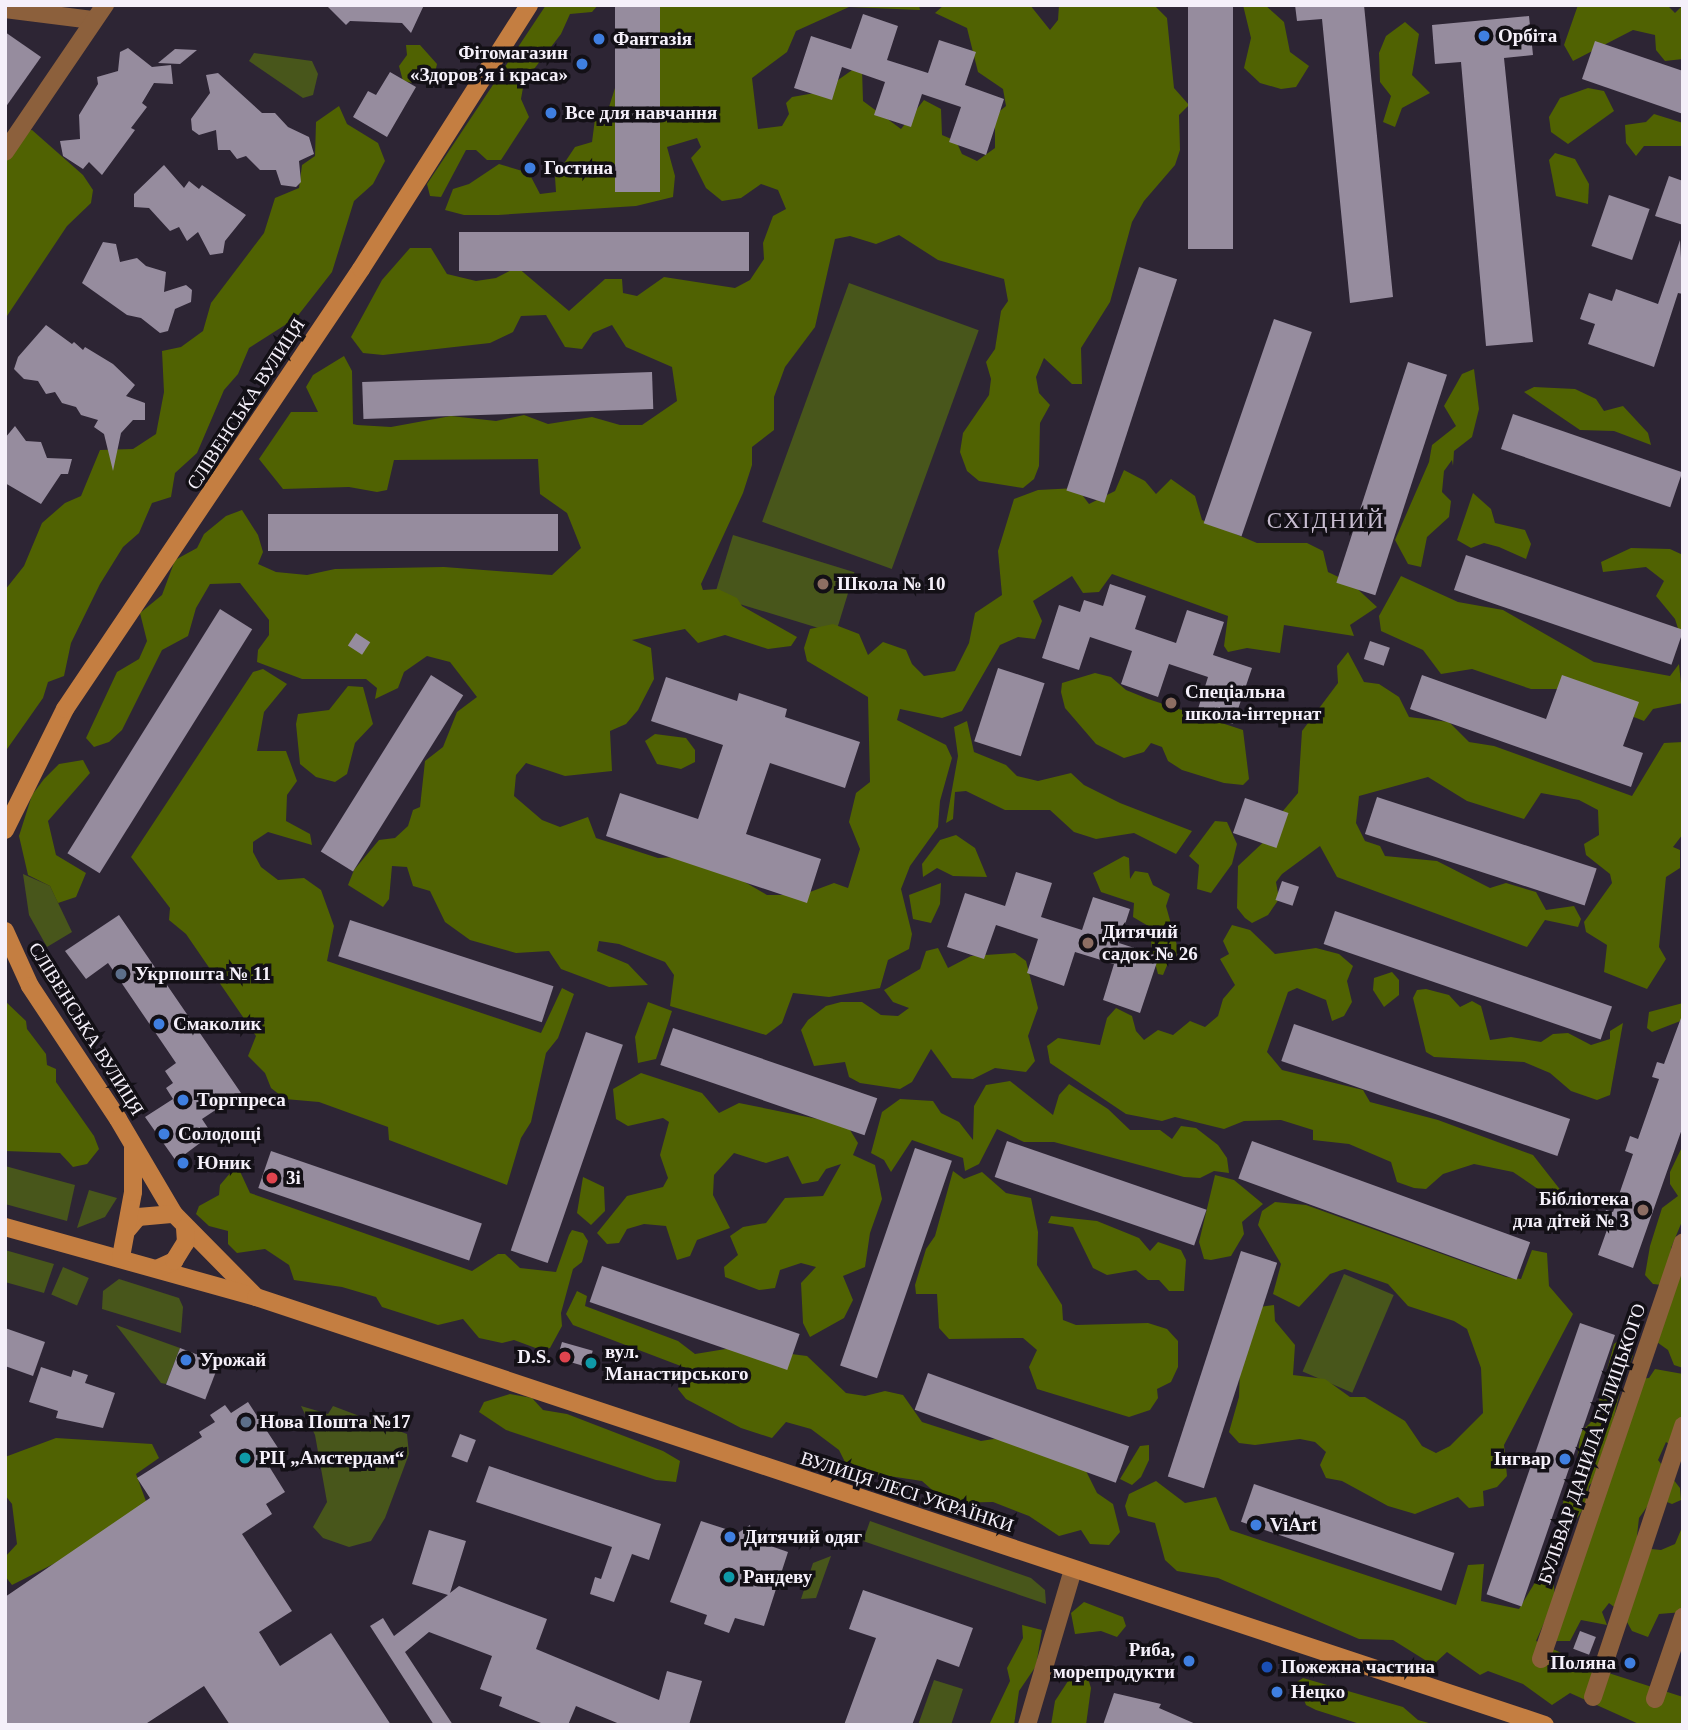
<!DOCTYPE html>
<meta charset="utf-8">
<style>
body{margin:0}
#map{position:relative;width:1688px;height:1730px;overflow:hidden;background:#2d2534;font-family:"Times New Roman",serif}
div>[style]{position:absolute}
[style*='--x']{left:calc(var(--x)*1px);top:calc(var(--y)*1px);width:calc(var(--w)*1px);rotate:calc(var(--a)*1deg)}
.green>*{inset:0;background:#48561b;transform-origin:0 0}
.forest>*{inset:0;background:#506202}
.building>*{inset:0;background:#968c9e;transform-origin:0 0}
.street>*{height:18px;margin:-9px;padding:0 9px;transform-origin:9px;border-radius:9px;background:#8c603c}
.secondary>*{height:18px;margin:-9px;padding:0 9px;transform-origin:9px;border-radius:9px;background:#c47e41}
.dots>*{width:19px;height:19px;translate:-50% -50%;box-sizing:border-box;border:4px solid #131016;border-radius:50%}
span{translate:-50% -50%;white-space:nowrap;text-align:center;line-height:1.15;-webkit-text-stroke:7px #131016;paint-order:stroke}
.poi-label{font-size:19px;color:#f5f0fa;font-weight:700}
.left{translate:0 -50%;text-align:left}
.right{translate:-100% -50%;text-align:right}
.street-label{font-size:19px;color:#f5f0fa}
.quarter-label{font-size:23px;color:#c8bdd1;letter-spacing:2px}
.frame{position:absolute;inset:0;border:7px solid #f5f0fa;pointer-events:none}
</style>
<div id="map">
<div class="green">
<i style="clip-path:polygon(254px 53px,312px 61px,318px 74px,313px 95px,303px 98px,249px 61px)"></i>
<i style="left:849px;top:283px;width:138px;height:254px;rotate:20deg"></i>
<i style="left:733px;top:535px;width:127px;height:64px;rotate:17deg"></i>
<i style="clip-path:polygon(23px 874px,50px 886px,72px 932px,47px 947px,29px 915px)"></i>
<i style="clip-path:polygon(5px 1166px,75px 1185px,67px 1221px,5px 1204px)"></i>
<i style="clip-path:polygon(89px 1190px,117px 1198px,105px 1217px,77px 1228px)"></i>
<i style="clip-path:polygon(5px 1250px,54px 1264px,44px 1293px,5px 1282px)"></i>
<i style="left:63px;top:1267px;width:28px;height:30px;rotate:23deg"></i>
<i style="left:1344px;top:1274px;width:54px;height:106px;rotate:23deg"></i>
<i style="clip-path:polygon(119px 1279px,179px 1298px,183px 1307px,181px 1333px,102px 1309px,103px 1291px)"></i>
<i style="clip-path:polygon(116px 1325px,180px 1348px,166px 1384px,161px 1383px)"></i>
<i style="clip-path:polygon(301px 1406px,328px 1414px,333px 1406px,407px 1434px,409px 1454px,385px 1518px,371px 1541px,349px 1547px,323px 1538px,313px 1527px,327px 1502px,315px 1435px)"></i>
<i style="clip-path:polygon(870px 1521px,1031px 1578px,1045px 1590px,1046px 1604px,863px 1541px)"></i>
<i style="clip-path:polygon(831px 1556px,816px 1598px,801px 1599px,813px 1563px)"></i>
<i style="clip-path:polygon(934px 1680px,963px 1689px,951px 1725px,918px 1725px)"></i>
</div>
<div class="forest">
<i style="clip-path:polygon(546px 5px,598px 5px,592px 12px,570px 14px,561px 34px,524px 82px,521px 99px,529px 117px,501px 160px,487px 160px,476px 150px,466px 150px,441px 197px,430px 196px,427px 184px)"></i>
<i style="clip-path:polygon(654px 5px,919px 5px,920px 10px,849px 7px,796px 31px,787px 52px,752px 78px,758px 129px,782px 126px,789px 114px,786px 103px,792px 97px,821px 92px,855px 68px,862px 69px,863px 101px,901px 129px,924px 100px,941px 109px,942px 135px,956px 141px,962px 154px,977px 161px,995px 148px,995px 115px,1006px 106px,1003px 89px,978px 72px,967px 28px,935px 13px,944px 5px,1030px 5px,1050px 30px,1058px 20px,1059px 5px,1154px 5px,1167px 18px,1174px 88px,1189px 105px,1179px 115px,1180px 150px,1175px 165px,1144px 201px,1132px 222px,1110px 302px,1081px 348px,1082px 384px,1072px 384px,1044px 358px,1036px 377px,1039px 393px,1050px 405px,1040px 423px,1039px 466px,1034px 479px,1023px 488px,979px 481px,967px 471px,960px 452px,963px 433px,989px 395px,991px 379px,986px 362px,995px 349px,1001px 311px,1008px 301px,1004px 279px,938px 260px,899px 235px,876px 244px,850px 236px,835px 239px,815px 327px,785px 367px,774px 397px,774px 430px,752px 447px,752px 465px,743px 493px,701px 584px,703px 590px,718px 589px,737px 598px,742px 606px,797px 637px,791px 646px,768px 649px,725px 635px,698px 643px,685px 629px,632px 640px,651px 648px,654px 679px,638px 710px,626px 724px,610px 731px,612px 771px,565px 776px,526px 763px,516px 775px,514px 796px,542px 820px,560px 827px,588px 817px,596px 838px,658px 858px,700px 856px,767px 895px,802px 895px,834px 883px,848px 888px,860px 849px,849px 822px,856px 793px,870px 782px,868px 697px,807px 661px,804px 648px,810px 629px,833px 624px,859px 634px,868px 655px,883px 642px,906px 650px,912px 664px,924px 676px,955px 671px,969px 643px,975px 613px,1002px 595px,998px 551px,1014px 499px,1038px 490px,1077px 488px,1089px 504px,1115px 491px,1124px 470px,1145px 481px,1156px 494px,1171px 479px,1195px 496px,1202px 520px,1257px 543px,1307px 543px,1323px 551px,1328px 572px,1351px 583px,1377px 607px,1350px 625px,1354px 636px,1284px 625px,1280px 653px,1247px 648px,1228px 652px,1224px 646px,1228px 616px,1112px 574px,1099px 592px,1083px 593px,1072px 576px,1033px 601px,1042px 621px,1035px 639px,1018px 637px,1000px 645px,962px 711px,942px 718px,900px 709px,897px 720px,946px 745px,952px 758px,940px 801px,938px 827px,910px 866px,901px 889px,912px 934px,909px 949px,888px 960px,880px 988px,829px 997px,793px 993px,782px 1023px,766px 1035px,670px 1006px,674px 975px,665px 962px,619px 944px,599px 941px,597px 951px,628px 964px,648px 985px,609px 987px,561px 969px,549px 951px,516px 953px,470px 940px,445px 922px,430px 891px,413px 886px,407px 867px,392px 866px,389px 899px,383px 907px,348px 885px,354px 870px,379px 840px,395px 838px,408px 826px,413px 810px,420px 807px,425px 761px,443px 747px,457px 712px,477px 697px,450px 662px,427px 656px,404px 672px,398px 688px,375px 699px,377px 688px,366px 679px,302px 679px,257px 662px,258px 650px,269px 635px,269px 620px,240px 583px,210px 584px,196px 608px,188px 636px,162px 650px,122px 730px,109px 742px,94px 747px,86px 738px,117px 672px,139px 659px,147px 641px,140px 613px,162px 595px,175px 560px,197px 548px,204px 534px,226px 516px,242px 510px,258px 535px,263px 552px,258px 564px,276px 572px,307px 575px,335px 569px,444px 567px,552px 575px,581px 548px,567px 513px,540px 494px,538px 459px,394px 460px,387px 490px,377px 492px,349px 487px,283px 489px,259px 459px,291px 412px,318px 412px,306px 387px,313px 375px,344px 356px,352px 371px,353px 424px,357px 425px,391px 427px,451px 416px,496px 421px,524px 415px,548px 424px,592px 417px,620px 425px,642px 425px,677px 401px,672px 367px,626px 347px,612px 325px,593px 333px,582px 349px,565px 347px,546px 315px,521px 316px,513px 332px,490px 343px,383px 355px,363px 353px,351px 337px,382px 280px,410px 248px,431px 248px,447px 274px,476px 281px,496px 278px,517px 267px,569px 311px,605px 279px,622px 279px,623px 293px,637px 296px,664px 277px,735px 288px,750px 280px,764px 259px,763px 243px,773px 216px,786px 209px,778px 190px,761px 184px,741px 198px,722px 201px,706px 188px,691px 158px,701px 147px,697px 138px,667px 147px,675px 176px,673px 197px,636px 206px,498px 215px,464px 215px,445px 210px,453px 189px,469px 184px,499px 164px,529px 173px,540px 194px,556px 192px,555px 177px,575px 147px,592px 142px,595px 119px,609px 107px,631px 37px)"></i>
<i style="clip-path:polygon(1243px 5px,1265px 5px,1284px 22px,1290px 52px,1309px 66px,1296px 87px,1281px 89px,1260px 83px,1244px 68px,1251px 38px)"></i>
<i style="clip-path:polygon(1578px 5px,1667px 5px,1675px 13px,1683px 5px,1683px 59px,1665px 61px,1656px 50px,1655px 35px,1633px 30px,1573px 61px,1564px 45px)"></i>
<i style="clip-path:polygon(1405px 22px,1419px 34px,1412px 75px,1430px 93px,1402px 108px,1395px 127px,1383px 122px,1391px 96px,1380px 82px,1379px 53px,1386px 36px)"></i>
<i style="clip-path:polygon(406px 45px,420px 45px,437px 64px,435px 73px,413px 83px,403px 81px,399px 66px,407px 55px)"></i>
<i style="clip-path:polygon(1588px 88px,1604px 91px,1614px 111px,1568px 144px,1551px 132px,1549px 117px,1560px 98px)"></i>
<i style="clip-path:polygon(339px 106px,347px 124px,378px 143px,385px 161px,373px 184px,354px 201px,332px 272px,296px 318px,249px 348px,238px 374px,224px 390px,197px 453px,175px 473px,171px 497px,152px 503px,139px 533px,123px 547px,100px 584px,71px 643px,64px 676px,48px 682px,43px 698px,5px 752px,5px 590px,24px 566px,42px 523px,65px 503px,81px 496px,100px 450px,133px 449px,156px 434px,164px 392px,162px 351px,181px 347px,203px 331px,211px 303px,264px 233px,275px 198px,299px 188px,302px 165px,315px 156px,316px 122px)"></i>
<i style="clip-path:polygon(1654px 114px,1683px 123px,1683px 146px,1644px 146px,1636px 156px,1626px 143px,1625px 125px,1646px 122px)"></i>
<i style="clip-path:polygon(32px 130px,83px 175px,93px 190px,91px 203px,67px 226px,5px 319px,5px 153px,14px 133px)"></i>
<i style="clip-path:polygon(1555px 153px,1575px 159px,1589px 184px,1588px 204px,1556px 196px,1549px 160px)"></i>
<i style="clip-path:polygon(1474px 369px,1479px 409px,1472px 437px,1454px 451px,1453px 466px,1452px 460px,1444px 471px,1442px 492px,1451px 501px,1449px 517px,1427px 537px,1421px 567px,1408px 564px,1395px 540px,1429px 462px,1432px 445px,1456px 426px,1444px 406px,1462px 374px)"></i>
<i style="clip-path:polygon(1534px 387px,1575px 389px,1596px 399px,1604px 411px,1623px 406px,1648px 433px,1651px 445px,1614px 431px,1580px 430px,1524px 392px)"></i>
<i style="clip-path:polygon(1473px 493px,1491px 509px,1495px 523px,1525px 530px,1531px 544px,1526px 559px,1499px 547px,1484px 543px,1471px 548px,1457px 540px)"></i>
<i style="clip-path:polygon(1631px 548px,1670px 549px,1683px 555px,1683px 644px,1675px 619px,1656px 596px,1664px 581px,1646px 567px,1603px 572px,1601px 562px)"></i>
<i style="clip-path:polygon(1401px 576px,1458px 602px,1503px 610px,1594px 662px,1670px 676px,1679px 664px,1683px 703px,1653px 709px,1644px 721px,1562px 689px,1531px 689px,1472px 669px,1441px 674px,1423px 650px,1381px 631px,1379px 616px)"></i>
<i style="clip-path:polygon(1348px 652px,1364px 682px,1379px 684px,1399px 697px,1409px 717px,1449px 722px,1469px 742px,1494px 746px,1632px 796px,1664px 743px,1683px 742px,1683px 834px,1673px 847px,1680px 850px,1680px 868px,1666px 877px,1659px 947px,1666px 959px,1647px 989px,1604px 972px,1607px 945px,1586px 932px,1584px 922px,1612px 883px,1610px 874px,1586px 855px,1584px 844px,1599px 835px,1598px 810px,1579px 800px,1541px 793px,1524px 819px,1467px 801px,1428px 777px,1359px 796px,1356px 823px,1365px 841px,1380px 846px,1385px 856px,1437px 861px,1490px 888px,1506px 883px,1536px 892px,1546px 910px,1574px 906px,1581px 919px,1578px 927px,1545px 920px,1527px 947px,1337px 877px,1320px 846px,1282px 874px,1276px 882px,1279px 899px,1268px 915px,1252px 923px,1245px 918px,1237px 908px,1238px 866px,1270px 836px,1272px 824px,1298px 793px,1302px 731px,1338px 683px,1337px 666px)"></i>
<i style="clip-path:polygon(263px 669px,287px 684px,264px 712px,257px 751px,286px 751px,297px 781px,287px 795px,286px 821px,310px 834px,312px 845px,268px 832px,253px 842px,253px 852px,261px 867px,278px 880px,304px 878px,321px 890px,334px 926px,327px 961px,541px 1033px,562px 988px,574px 994px,558px 1038px,546px 1053px,531px 1122px,521px 1138px,507px 1185px,389px 1140px,388px 1127px,319px 1102px,285px 1099px,271px 1088px,265px 1073px,248px 1056px,256px 1036px,186px 934px,169px 920px,170px 908px,131px 857px,253px 672px)"></i>
<i style="clip-path:polygon(1095px 673px,1111px 677px,1126px 690px,1148px 699px,1243px 730px,1249px 779px,1243px 785px,1224px 783px,1182px 770px,1168px 761px,1162px 747px,1151px 743px,1144px 752px,1124px 758px,1096px 744px,1065px 708px,1061px 692px,1062px 683px)"></i>
<i style="clip-path:polygon(348px 686px,363px 687px,373px 724px,355px 743px,347px 774px,335px 782px,316px 777px,300px 764px,296px 724px,298px 714px,329px 710px)"></i>
<i style="clip-path:polygon(967px 721px,974px 752px,1006px 765px,1017px 776px,1038px 781px,1071px 773px,1084px 785px,1120px 803px,1192px 831px,1176px 854px,1134px 833px,1096px 839px,1074px 832px,1050px 810px,1005px 810px,966px 791px,955px 792px,953px 819px,946px 823px,958px 756px,954px 727px)"></i>
<i style="clip-path:polygon(655px 734px,686px 738px,695px 750px,695px 762px,681px 769px,657px 764px,645px 741px)"></i>
<i style="clip-path:polygon(83px 760px,90px 773px,48px 821px,56px 855px,86px 873px,76px 897px,58px 903px,50px 886px,28px 875px,19px 836px,32px 795px,44px 779px,59px 764px)"></i>
<i style="clip-path:polygon(1215px 821px,1227px 822px,1237px 844px,1232px 864px,1211px 893px,1197px 889px,1199px 865px,1189px 856px)"></i>
<i style="clip-path:polygon(956px 835px,975px 848px,987px 877px,953px 876px,937px 868px,923px 877px,922px 864px,940px 840px)"></i>
<i style="clip-path:polygon(1124px 856px,1129px 858px,1130px 879px,1135px 871px,1148px 873px,1153px 885px,1170px 894px,1166px 906px,1178px 949px,1175px 962px,1168px 963px,1163px 975px,1158px 974px,1152px 952px,1150px 927px,1133px 917px,1134px 903px,1101px 892px,1093px 873px)"></i>
<i style="clip-path:polygon(941px 883px,940px 904px,931px 923px,913px 919px,909px 895px)"></i>
<i style="clip-path:polygon(1232px 925px,1250px 930px,1275px 954px,1316px 948px,1339px 954px,1353px 966px,1347px 981px,1352px 1002px,1344px 1016px,1332px 1021px,1326px 1000px,1297px 988px,1288px 992px,1267px 1052px,1282px 1070px,1363px 1090px,1370px 1102px,1438px 1120px,1533px 1155px,1562px 1192px,1557px 1202px,1513px 1172px,1474px 1164px,1443px 1174px,1426px 1189px,1414px 1188px,1397px 1182px,1391px 1162px,1349px 1144px,1313px 1140px,1313px 1130px,1281px 1120px,1244px 1121px,1224px 1129px,1175px 1117px,1162px 1121px,1126px 1114px,1050px 1063px,1047px 1046px,1058px 1038px,1100px 1045px,1107px 1018px,1116px 1008px,1132px 1016px,1136px 1031px,1144px 1040px,1158px 1030px,1173px 1035px,1190px 1021px,1205px 1027px,1218px 1016px,1223px 999px,1235px 985px,1220px 959px,1229px 954px,1223px 941px)"></i>
<i style="clip-path:polygon(938px 948px,948px 968px,971px 956px,1015px 953px,1026px 961px,1038px 1008px,1028px 1036px,1035px 1061px,1026px 1072px,995px 1068px,973px 1079px,952px 1078px,931px 1049px,912px 1082px,900px 1089px,860px 1083px,849px 1077px,845px 1062px,814px 1066px,801px 1030px,808px 1020px,826px 1006px,841px 1002px,862px 1002px,881px 1015px,898px 1016px,909px 1008px,893px 1002px,884px 990px,920px 969px,926px 951px)"></i>
<i style="clip-path:polygon(1392px 972px,1399px 980px,1399px 995px,1384px 1007px,1373px 990px,1374px 978px)"></i>
<i style="clip-path:polygon(1426px 989px,1449px 995px,1460px 1007px,1472px 1001px,1481px 1006px,1490px 1040px,1511px 1037px,1541px 1042px,1553px 1034px,1568px 1033px,1591px 1045px,1610px 1039px,1610px 1031px,1623px 1023px,1610px 1095px,1597px 1100px,1571px 1091px,1550px 1073px,1524px 1062px,1434px 1057px,1426px 1052px,1413px 998px,1417px 990px)"></i>
<i style="clip-path:polygon(5px 1001px,26px 1021px,27px 1029px,46px 1054px,47px 1065px,56px 1069px,56px 1082px,94px 1136px,99px 1149px,87px 1164px,73px 1167px,60px 1153px,5px 1151px)"></i>
<i style="clip-path:polygon(648px 1002px,672px 1011px,656px 1059px,638px 1063px,635px 1037px)"></i>
<i style="clip-path:polygon(1683px 1003px,1683px 1020px,1652px 1032px,1647px 1028px,1649px 1012px)"></i>
<i style="clip-path:polygon(641px 1073px,702px 1093px,719px 1113px,739px 1103px,847px 1125px,858px 1143px,853px 1155px,875px 1165px,882px 1199px,870px 1233px,865px 1267px,843px 1276px,853px 1300px,844px 1318px,810px 1337px,803px 1323px,801px 1283px,816px 1267px,801px 1263px,780px 1270px,775px 1288px,759px 1290px,725px 1277px,724px 1267px,738px 1255px,730px 1236px,743px 1227px,766px 1223px,785px 1198px,823px 1196px,841px 1164px,826px 1169px,818px 1181px,802px 1184px,788px 1156px,766px 1163px,734px 1153px,714px 1175px,713px 1195px,730px 1228px,697px 1240px,690px 1256px,677px 1260px,666px 1226px,644px 1224px,627px 1229px,619px 1243px,607px 1244px,597px 1233px,627px 1196px,663px 1187px,668px 1178px,660px 1155px,669px 1122px,663px 1118px,628px 1126px,616px 1119px,613px 1089px)"></i>
<i style="clip-path:polygon(1010px 1081px,1053px 1115px,1059px 1095px,1069px 1084px,1108px 1109px,1130px 1130px,1160px 1130px,1172px 1139px,1181px 1126px,1196px 1128px,1218px 1145px,1227px 1158px,1229px 1173px,1214px 1171px,1200px 1178px,1184px 1177px,1054px 1142px,1024px 1142px,997px 1129px,979px 1164px,965px 1171px,963px 1158px,912px 1140px,891px 1172px,884px 1160px,871px 1153px,882px 1112px,900px 1099px,933px 1101px,941px 1113px,959px 1122px,973px 1140px,974px 1106px,986px 1085px)"></i>
<i style="clip-path:polygon(1683px 1145px,1683px 1219px,1671px 1248px,1670px 1274px,1662px 1285px,1653px 1284px,1645px 1275px,1650px 1246px,1662px 1208px,1678px 1196px,1670px 1184px,1670px 1172px)"></i>
<i style="clip-path:polygon(237px 1165px,250px 1193px,472px 1271px,498px 1254px,505px 1254px,520px 1268px,556px 1272px,569px 1235px,572px 1230px,583px 1233px,588px 1241px,582px 1262px,573px 1269px,561px 1313px,562px 1326px,550px 1348px,541px 1350px,514px 1340px,502px 1343px,479px 1338px,463px 1319px,438px 1325px,382px 1307px,376px 1297px,342px 1287px,294px 1280px,289px 1265px,265px 1249px,237px 1253px,228px 1244px,228px 1231px,209px 1226px,196px 1214px,199px 1206px,219px 1195px,220px 1185px)"></i>
<i style="clip-path:polygon(953px 1171px,964px 1179px,982px 1172px,1006px 1193px,1031px 1198px,1038px 1232px,1037px 1265px,1062px 1305px,1063px 1320px,1076px 1325px,1148px 1323px,1167px 1329px,1178px 1341px,1178px 1367px,1171px 1382px,1157px 1389px,1158px 1398px,1150px 1410px,1129px 1417px,1037px 1389px,1029px 1367px,1037px 1350px,1023px 1338px,949px 1339px,939px 1328px,937px 1294px,916px 1294px,915px 1285px,926px 1249px,935px 1236px)"></i>
<i style="clip-path:polygon(1215px 1175px,1234px 1180px,1263px 1204px,1242px 1222px,1244px 1234px,1231px 1256px,1211px 1260px,1204px 1259px,1199px 1242px)"></i>
<i style="clip-path:polygon(583px 1177px,604px 1187px,605px 1211px,591px 1225px,577px 1213px)"></i>
<i style="clip-path:polygon(1275px 1202px,1306px 1205px,1506px 1277px,1521px 1279px,1532px 1250px,1547px 1253px,1549px 1286px,1573px 1314px,1504px 1445px,1507px 1476px,1497px 1487px,1483px 1491px,1484px 1506px,1469px 1508px,1458px 1497px,1415px 1514px,1388px 1506px,1342px 1481px,1326px 1478px,1320px 1465px,1326px 1452px,1315px 1442px,1300px 1439px,1255px 1445px,1239px 1443px,1229px 1432px,1239px 1397px,1240px 1366px,1259px 1307px,1274px 1305px,1275px 1321px,1295px 1345px,1293px 1375px,1325px 1379px,1350px 1397px,1365px 1397px,1405px 1421px,1422px 1446px,1436px 1453px,1450px 1446px,1483px 1413px,1481px 1368px,1467px 1329px,1454px 1321px,1408px 1306px,1388px 1284px,1345px 1269px,1330px 1274px,1299px 1307px,1273px 1294px,1281px 1264px,1258px 1225px,1262px 1211px)"></i>
<i style="clip-path:polygon(1051px 1216px,1097px 1221px,1139px 1238px,1150px 1251px,1158px 1242px,1181px 1250px,1186px 1260px,1184px 1291px,1169px 1291px,1159px 1280px,1148px 1280px,1136px 1270px,1107px 1275px,1093px 1268px,1073px 1227px,1048px 1223px)"></i>
<i style="clip-path:polygon(1683px 1238px,1683px 1368px,1674px 1365px,1668px 1350px,1654px 1340px)"></i>
<i style="clip-path:polygon(577px 1291px,587px 1296px,585px 1306px,678px 1341px,695px 1354px,738px 1347px,807px 1356px,846px 1393px,865px 1396px,885px 1391px,903px 1395px,922px 1422px,981px 1441px,1006px 1437px,1081px 1461px,1097px 1493px,1113px 1504px,1120px 1532px,1109px 1545px,1090px 1544px,1081px 1530px,1059px 1536px,1029px 1516px,993px 1502px,947px 1503px,922px 1481px,869px 1473px,846px 1464px,839px 1450px,811px 1429px,786px 1422px,772px 1438px,741px 1428px,686px 1399px,678px 1389px,686px 1368px,573px 1325px,566px 1314px)"></i>
<i style="clip-path:polygon(1627px 1334px,1633px 1356px,1622px 1383px,1601px 1472px,1589px 1486px,1586px 1504px,1576px 1520px,1560px 1519px,1565px 1492px,1575px 1473px,1581px 1432px,1594px 1419px,1614px 1344px)"></i>
<i style="clip-path:polygon(1655px 1369px,1683px 1374px,1683px 1453px,1666px 1442px,1658px 1460px,1680px 1488px,1681px 1500px,1672px 1504px,1654px 1497px,1639px 1518px,1637px 1536px,1651px 1549px,1661px 1550px,1675px 1544px,1683px 1525px,1683px 1612px,1659px 1614px,1648px 1637px,1632px 1631px,1622px 1613px,1609px 1603px,1602px 1612px,1607px 1625px,1581px 1620px,1570px 1641px,1555px 1641px,1637px 1379px,1649px 1378px)"></i>
<i style="clip-path:polygon(510px 1394px,532px 1398px,543px 1410px,567px 1414px,663px 1451px,680px 1461px,676px 1482px,656px 1480px,506px 1430px,479px 1412px,484px 1402px)"></i>
<i style="clip-path:polygon(56px 1438px,152px 1444px,159px 1458px,136px 1474px,147px 1504px,81px 1550px,12px 1585px,5px 1576px,5px 1557px,17px 1544px,12px 1504px,5px 1495px,5px 1457px)"></i>
<i style="clip-path:polygon(1149px 1445px,1149px 1460px,1141px 1477px,1132px 1485px,1120px 1479px,1140px 1446px)"></i>
<i style="clip-path:polygon(1156px 1481px,1185px 1503px,1216px 1497px,1230px 1530px,1456px 1605px,1468px 1565px,1484px 1564px,1481px 1601px,1519px 1609px,1543px 1569px,1553px 1576px,1555px 1598px,1536px 1641px,1593px 1668px,1683px 1697px,1683px 1725px,1641px 1725px,1570px 1693px,1552px 1705px,1523px 1684px,1488px 1671px,1480px 1675px,1447px 1652px,1433px 1665px,1393px 1640px,1359px 1639px,1218px 1578px,1177px 1571px,1165px 1560px,1155px 1523px,1128px 1516px,1125px 1506px,1129px 1494px)"></i>
<i style="clip-path:polygon(1084px 1602px,1123px 1617px,1126px 1626px,1117px 1637px,1101px 1631px,1075px 1634px,1071px 1613px)"></i>
<i style="clip-path:polygon(1022px 1625px,1042px 1630px,1036px 1666px,1019px 1691px,1014px 1725px,989px 1725px,1010px 1681px,1007px 1668px,1023px 1638px)"></i>
<i style="clip-path:polygon(1087px 1675px,1091px 1688px,1086px 1725px,1051px 1725px,1055px 1701px,1070px 1678px)"></i>
<i style="clip-path:polygon(1303px 1678px,1403px 1707px,1418px 1720px,1436px 1725px,1363px 1725px,1316px 1710px,1306px 1705px,1297px 1682px)"></i>
</div>
<div class="building">
<i style="clip-path:polygon(326px 5px,424px 5px,411px 33px,402px 23px,350px 21px,346px 25px)"></i>
<i style="left:615px;top:5px;width:45px;height:187px"></i>
<i style="left:1188px;top:5px;width:45px;height:244px"></i>
<i style="clip-path:polygon(1295px 5px,1364px 5px,1393px 297px,1350px 303px,1322px 19px,1297px 21px)"></i>
<i style="clip-path:polygon(863px 14px,898px 26px,887px 60px,928px 73px,939px 40px,976px 52px,965px 85px,1004px 99px,986px 155px,949px 142px,961px 107px,922px 94px,911px 127px,874px 115px,885px 82px,842px 67px,832px 100px,794px 88px,811px 36px,851px 49px)"></i>
<i style="clip-path:polygon(1529px 16px,1533px 55px,1504px 58px,1533px 342px,1486px 346px,1461px 62px,1435px 64px,1432px 25px)"></i>
<i style="clip-path:polygon(5px 32px,41px 57px,5px 108px)"></i>
<i style="clip-path:polygon(1595px 41px,1683px 71px,1683px 114px,1582px 79px)"></i>
<i style="clip-path:polygon(128px 48px,152px 67px,171px 65px,173px 84px,154px 83px,142px 103px,147px 107px,131px 128px,135px 130px,102px 175px,89px 162px,83px 169px,63px 156px,60px 141px,80px 139px,79px 115px,98px 84px,97px 77px,118px 71px,120px 52px)"></i>
<i style="clip-path:polygon(175px 49px,197px 50px,180px 64px,158px 63px)"></i>
<i style="clip-path:polygon(390px 72px,416px 87px,387px 137px,353px 117px,368px 91px,376px 95px)"></i>
<i style="clip-path:polygon(218px 73px,262px 113px,275px 113px,288px 127px,309px 137px,314px 154px,299px 161px,301px 182px,296px 187px,281px 185px,276px 170px,260px 170px,246px 156px,237px 159px,230px 150px,218px 150px,216px 130px,199px 135px,192px 130px,191px 119px,210px 93px,206px 75px)"></i>
<i style="clip-path:polygon(164px 165px,184px 188px,189px 181px,199px 189px,202px 185px,246px 215px,225px 241px,223px 253px,210px 255px,198px 232px,187px 241px,179px 227px,170px 231px,149px 208px,134px 207px,134px 194px)"></i>
<i style="clip-path:polygon(1669px 176px,1683px 181px,1683px 225px,1655px 216px)"></i>
<i style="left:1609px;top:195px;width:43px;height:54px;rotate:19deg"></i>
<i style="left:749px;top:232px;width:39px;height:290px;rotate:90deg"></i>
<i style="clip-path:polygon(1680px 240px,1683px 294px,1678px 293px,1654px 367px,1588px 344px,1595px 324px,1580px 319px,1589px 293px,1612px 301px,1616px 289px,1658px 304px)"></i>
<i style="clip-path:polygon(103px 242px,116px 244px,120px 262px,137px 258px,146px 266px,166px 272px,164px 292px,186px 285px,192px 290px,191px 302px,175px 309px,168px 331px,160px 333px,141px 318px,127px 315px,82px 283px)"></i>
<i style="left:1139px;top:267px;width:40px;height:235px;rotate:18deg"></i>
<i style="left:1274px;top:319px;width:40px;height:216px;rotate:19deg"></i>
<i style="clip-path:polygon(46px 325px,72px 344px,74px 342px,83px 350px,85px 347px,113px 364px,135px 385px,126px 396px,145px 403px,145px 420px,133px 420px,121px 433px,113px 471px,104px 434px,94px 427px,98px 420px,81px 415px,76px 407px,62px 403px,55px 392px,46px 394px,38px 381px,24px 379px,14px 369px,18px 357px)"></i>
<i style="left:1408px;top:362px;width:41px;height:232px;rotate:18deg"></i>
<i style="left:652px;top:372px;width:37px;height:290px;rotate:88deg"></i>
<i style="left:1513px;top:414px;width:179px;height:37px;rotate:19deg"></i>
<i style="clip-path:polygon(15px 426px,26px 441px,41px 442px,47px 458px,72px 459px,68px 474px,61px 474px,41px 504px,5px 483px,5px 438px)"></i>
<i style="left:558px;top:514px;width:37px;height:290px;rotate:90deg"></i>
<i style="left:1466px;top:555px;width:230px;height:37px;rotate:19deg"></i>
<i style="clip-path:polygon(1110px 584px,1146px 596px,1135px 629px,1176px 643px,1187px 610px,1224px 622px,1213px 655px,1252px 668px,1233px 724px,1197px 712px,1208px 677px,1169px 664px,1158px 697px,1121px 684px,1132px 651px,1090px 637px,1079px 670px,1042px 658px,1059px 605px,1080px 612px,1084px 600px,1103px 606px)"></i>
<i style="left:220px;top:609px;width:38px;height:288px;rotate:32deg"></i>
<i style="left:356px;top:633px;width:17px;height:15px;rotate:33deg"></i>
<i style="left:1370px;top:641px;width:21px;height:19px;rotate:19deg"></i>
<i style="left:998px;top:668px;width:49px;height:77px;rotate:18deg"></i>
<i style="left:431px;top:675px;width:38px;height:208px;rotate:32deg"></i>
<i style="clip-path:polygon(1422px 675px,1546px 719px,1562px 675px,1639px 702px,1623px 746px,1643px 753px,1631px 787px,1410px 709px)"></i>
<i style="clip-path:polygon(666px 677px,737px 701px,739px 693px,787px 709px,785px 717px,860px 742px,845px 788px,770px 763px,746px 834px,821px 859px,807px 903px,606px 836px,620px 793px,698px 819px,723px 745px,651px 721px)"></i>
<i style="left:1377px;top:797px;width:231px;height:39px;rotate:18deg"></i>
<i style="left:1245px;top:798px;width:46px;height:37px;rotate:19deg"></i>
<i style="clip-path:polygon(1016px 872px,1052px 883px,1041px 917px,1082px 930px,1093px 897px,1130px 909px,1119px 943px,1159px 956px,1140px 1013px,1103px 1000px,1114px 964px,1075px 952px,1064px 986px,1027px 973px,1038px 939px,996px 925px,984px 959px,947px 947px,965px 893px,1005px 906px)"></i>
<i style="left:1282px;top:881px;width:18px;height:20px;rotate:19deg"></i>
<i style="left:1335px;top:911px;width:293px;height:35px;rotate:19deg"></i>
<i style="clip-path:polygon(119px 915px,241px 1093px,202px 1119px,212px 1134px,176px 1161px,145px 1117px,173px 1099px,166px 1088px,173px 1083px,165px 1071px,176px 1063px,108px 963px,86px 979px,65px 951px)"></i>
<i style="left:350px;top:920px;width:214px;height:38px;rotate:18deg"></i>
<i style="clip-path:polygon(1681px 1018px,1683px 1126px,1633px 1268px,1598px 1255px,1608px 1227px,1601px 1225px,1606px 1210px,1613px 1212px,1633px 1154px,1625px 1151px,1630px 1136px,1638px 1139px,1659px 1079px,1652px 1077px,1657px 1062px,1664px 1064px)"></i>
<i style="left:1294px;top:1024px;width:292px;height:39px;rotate:19deg"></i>
<i style="left:673px;top:1028px;width:216px;height:39px;rotate:19deg"></i>
<i style="left:586px;top:1032px;width:39px;height:231px;rotate:19deg"></i>
<i style="left:1007px;top:1141px;width:211px;height:38px;rotate:19deg"></i>
<i style="left:1252px;top:1141px;width:296px;height:40px;rotate:20deg"></i>
<i style="left:915px;top:1148px;width:39px;height:230px;rotate:19deg"></i>
<i style="left:271px;top:1151px;width:223px;height:39px;rotate:19deg"></i>
<i style="left:1241px;top:1251px;width:38px;height:237px;rotate:18deg"></i>
<i style="left:602px;top:1266px;width:209px;height:38px;rotate:19deg"></i>
<i style="left:1580px;top:1323px;width:37px;height:287px;rotate:19deg"></i>
<i style="clip-path:polygon(5px 1328px,45px 1342px,33px 1376px,5px 1366px)"></i>
<i style="left:562px;top:1342px;width:32px;height:17px;rotate:16deg"></i>
<i style="left:180px;top:1348px;width:42px;height:39px;rotate:21deg"></i>
<i style="clip-path:polygon(41px 1367px,71px 1377px,73px 1370px,88px 1375px,85px 1383px,115px 1393px,103px 1428px,56px 1418px,58px 1411px,29px 1402px)"></i>
<i style="left:928px;top:1373px;width:214px;height:39px;rotate:20deg"></i>
<i style="clip-path:polygon(248px 1402px,282px 1454px,267px 1463px,285px 1492px,266px 1504px,272px 1514px,242px 1534px,292px 1611px,259px 1632px,280px 1666px,331px 1633px,391px 1725px,230px 1725px,204px 1686px,144px 1725px,5px 1725px,5px 1597px,150px 1498px,137px 1478px,202px 1437px,199px 1432px,215px 1422px,210px 1415px,225px 1405px,231px 1413px)"></i>
<i style="left:460px;top:1434px;width:17px;height:24px;rotate:21deg"></i>
<i style="clip-path:polygon(489px 1466px,661px 1524px,649px 1560px,632px 1554px,614px 1602px,590px 1594px,595px 1577px,601px 1579px,612px 1547px,476px 1502px)"></i>
<i style="left:1254px;top:1484px;width:212px;height:40px;rotate:19deg"></i>
<i style="clip-path:polygon(701px 1521px,738px 1533px,750px 1525px,753px 1540px,788px 1552px,764px 1626px,735px 1618px,729px 1633px,704px 1624px,707px 1615px,670px 1602px)"></i>
<i style="clip-path:polygon(429px 1530px,466px 1541px,450px 1593px,459px 1586px,547px 1619px,536px 1649px,659px 1700px,667px 1671px,702px 1681px,689px 1725px,622px 1725px,576px 1706px,568px 1725px,546px 1725px,499px 1706px,502px 1697px,480px 1689px,492px 1656px,429px 1632px,405px 1652px,453px 1725px,434px 1725px,370px 1626px,383px 1618px,394px 1636px,448px 1595px,412px 1584px)"></i>
<i style="clip-path:polygon(863px 1590px,973px 1628px,959px 1667px,937px 1659px,912px 1725px,844px 1725px,876px 1638px,849px 1629px)"></i>
<i style="left:1580px;top:1631px;width:17px;height:19px;rotate:21deg"></i>
<i style="clip-path:polygon(1114px 1693px,1161px 1704px,1159px 1708px,1198px 1725px,1103px 1725px)"></i>
</div>
<div class="street">
<i style="--x:5;--y:9;--w:88;--a:7.2"></i>
<i style="--x:5;--y:152;--w:178;--a:-55.8"></i>
<i style="--x:1541;--y:1659;--w:440;--a:-71.2"></i>
<i style="--x:1593;--y:1697;--w:286;--a:-71.6"></i>
<i style="--x:1655;--y:1699;--w:87;--a:-71.1"></i>
<i style="--x:1027;--y:1725;--w:162;--a:-73.5"></i>
</div>
<div class="secondary">
<i style="--x:5;--y:830;--w:135;--a:-63.6"></i>
<i style="--x:65;--y:709;--w:530;--a:-56.07"></i>
<i style="--x:361;--y:269;--w:313;--a:-57.5"></i>
<i style="--x:5;--y:931;--w:60;--a:65.6"></i>
<i style="--x:30;--y:986;--w:159;--a:56.5"></i>
<i style="--x:118;--y:1119;--w:110;--a:59.5"></i>
<i style="--x:174;--y:1214;--w:114;--a:45.4"></i>
<i style="--x:5;--y:1227;--w:261;--a:15.6"></i>
<i style="--x:256;--y:1297;--w:1358;--a:18.37"></i>
<i style="--x:128;--y:1229;--w:16;--a:-50"></i>
<i style="--x:138;--y:1217;--w:36;--a:-5"></i>
<i style="--x:121;--y:1257;--w:66;--a:-79.5"></i>
<i style="--x:133;--y:1192;--w:44;--a:-90"></i>
<i style="--x:159;--y:1268;--w:17;--a:-25"></i>
<i style="--x:174;--y:1261;--w:22;--a:-58"></i>
<i style="--x:186;--y:1242;--w:14;--a:-94"></i>
</div>
<div class="dots">
<i style="left:1484px;top:36px;background:#3f7fe0"></i>
<i style="left:599px;top:39px;background:#3f7fe0"></i>
<i style="left:582px;top:64px;background:#3f7fe0"></i>
<i style="left:551px;top:113px;background:#3f7fe0"></i>
<i style="left:530px;top:168px;background:#3f7fe0"></i>
<i style="left:823px;top:584px;background:#8d6e63"></i>
<i style="left:1171px;top:703px;background:#8d6e63"></i>
<i style="left:1088px;top:943px;background:#8d6e63"></i>
<i style="left:121px;top:974px;background:#5c6f8a"></i>
<i style="left:159px;top:1024px;background:#3f7fe0"></i>
<i style="left:183px;top:1100px;background:#3f7fe0"></i>
<i style="left:164px;top:1134px;background:#3f7fe0"></i>
<i style="left:183px;top:1163px;background:#3f7fe0"></i>
<i style="left:272px;top:1178px;background:#e0444e"></i>
<i style="left:1643px;top:1210px;background:#8d6e63"></i>
<i style="left:565px;top:1357px;background:#e0444e"></i>
<i style="left:186px;top:1360px;background:#3f7fe0"></i>
<i style="left:591px;top:1363px;background:#0f9aa8"></i>
<i style="left:246px;top:1422px;background:#5c6f8a"></i>
<i style="left:245px;top:1458px;background:#0f9aa8"></i>
<i style="left:1565px;top:1459px;background:#3f7fe0"></i>
<i style="left:1256px;top:1525px;background:#3f7fe0"></i>
<i style="left:730px;top:1537px;background:#3f7fe0"></i>
<i style="left:729px;top:1577px;background:#0f9aa8"></i>
<i style="left:1189px;top:1661px;background:#3f7fe0"></i>
<i style="left:1630px;top:1663px;background:#3f7fe0"></i>
<i style="left:1267px;top:1667px;background:#1a4fb4"></i>
<i style="left:1277px;top:1692px;background:#3f7fe0"></i>
</div>
<div class="poi-label">
<span class="left" style="left:1498px;top:36px">Орбіта</span>
<span class="left" style="left:613px;top:39px">Фантазія</span>
<span class="right" style="left:568px;top:64px">Фітомагазин<br>«Здоровʼя і краса»</span>
<span class="left" style="left:565px;top:113px">Все для навчання</span>
<span class="left" style="left:544px;top:168px">Гостина</span>
<span class="left" style="left:837px;top:584px">Школа № 10</span>
<span class="left" style="left:1185px;top:703px">Спеціальна<br>школа-інтернат</span>
<span class="left" style="left:1102px;top:943px">Дитячий<br>садок № 26</span>
<span class="left" style="left:135px;top:974px">Укрпошта № 11</span>
<span class="left" style="left:173px;top:1024px">Смаколик</span>
<span class="left" style="left:197px;top:1100px">Торгпреса</span>
<span class="left" style="left:178px;top:1134px">Солодощі</span>
<span class="left" style="left:197px;top:1163px">Юник</span>
<span class="left" style="left:286px;top:1178px">3і</span>
<span class="right" style="left:1629px;top:1210px">Бібліотека<br>дла дітей № 3</span>
<span class="left" style="left:605px;top:1363px">вул.<br>Манастирського</span>
<span class="right" style="left:551px;top:1357px">D.S.</span>
<span class="left" style="left:200px;top:1360px">Урожай</span>
<span class="left" style="left:260px;top:1422px">Нова Пошта №17</span>
<span class="left" style="left:259px;top:1458px">РЦ „Амстердам“</span>
<span class="right" style="left:1551px;top:1459px">Інгвар</span>
<span class="left" style="left:1270px;top:1525px">ViArt</span>
<span class="left" style="left:744px;top:1537px">Дитячий одяг</span>
<span class="left" style="left:743px;top:1577px">Рандеву</span>
<span class="right" style="left:1175px;top:1661px">Риба,<br>морепродукти</span>
<span class="right" style="left:1616px;top:1663px">Поляна</span>
<span class="left" style="left:1281px;top:1667px">Пожежна частина</span>
<span class="left" style="left:1291px;top:1692px">Нецко</span>
</div>
<div class="street-label">
<span style="left:246px;top:404px;rotate:-57deg">СЛІВЕНСЬКА ВУЛИЦЯ</span>
<span style="left:86px;top:1029px;rotate:58deg">СЛІВЕНСЬКА ВУЛИЦЯ</span>
<span style="left:1592px;top:1444px;rotate:-71deg">БУЛЬВАР ДАНИЛА ГАЛИЦЬКОГО</span>
<span style="left:907px;top:1492px;rotate:18deg">ВУЛИЦЯ ЛЕСІ УКРАЇНКИ</span>
</div>
<div class="quarter-label">
<span style="left:1326px;top:521px">СХІДНИЙ</span>
</div>
<div class="frame"></div>
</div>
